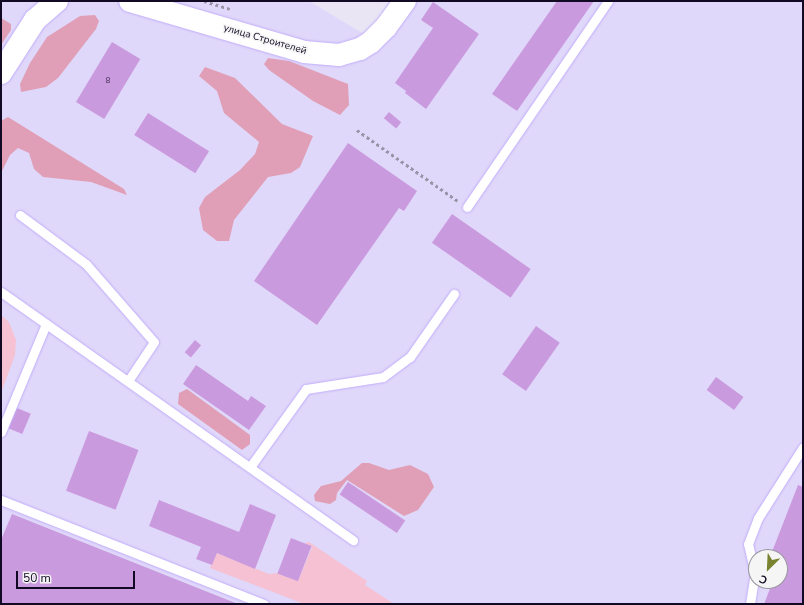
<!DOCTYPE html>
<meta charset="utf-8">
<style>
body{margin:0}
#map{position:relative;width:804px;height:605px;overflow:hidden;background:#e9e5f5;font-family:"Nunito Sans",sans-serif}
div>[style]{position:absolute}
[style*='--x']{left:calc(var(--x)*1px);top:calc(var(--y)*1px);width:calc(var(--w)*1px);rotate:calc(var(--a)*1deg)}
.built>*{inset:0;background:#e0d8fa}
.green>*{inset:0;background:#f5c1d3}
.forest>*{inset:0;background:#e09fb6}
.building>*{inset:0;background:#ca9ade;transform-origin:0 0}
.path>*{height:2.5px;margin-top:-1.25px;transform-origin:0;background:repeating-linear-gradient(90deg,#9a94a8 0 3px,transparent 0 6px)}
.roads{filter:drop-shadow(0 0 1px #c1adfa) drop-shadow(0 0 1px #c1adfa)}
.lane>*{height:9px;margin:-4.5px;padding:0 4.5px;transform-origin:4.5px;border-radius:4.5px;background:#fff}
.secondary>*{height:22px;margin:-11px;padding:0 11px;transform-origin:11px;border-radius:11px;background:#fff}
span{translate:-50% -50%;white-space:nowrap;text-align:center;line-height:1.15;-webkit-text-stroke:3px #f5f5f5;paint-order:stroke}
.number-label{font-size:8px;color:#402d52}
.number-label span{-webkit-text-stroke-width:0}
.street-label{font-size:10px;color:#120924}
.frame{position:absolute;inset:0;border:2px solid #120924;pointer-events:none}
.north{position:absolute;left:748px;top:549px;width:40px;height:40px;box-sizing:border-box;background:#f5f5f5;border:1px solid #9a97a1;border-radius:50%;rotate:204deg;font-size:11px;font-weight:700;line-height:16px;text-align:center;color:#120924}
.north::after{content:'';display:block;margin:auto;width:14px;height:18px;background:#78822f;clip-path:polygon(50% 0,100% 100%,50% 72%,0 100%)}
.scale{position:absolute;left:16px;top:571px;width:119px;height:18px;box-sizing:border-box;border:2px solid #120924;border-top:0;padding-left:5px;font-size:12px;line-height:14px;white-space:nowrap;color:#120924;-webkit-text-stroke:3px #f5f5f5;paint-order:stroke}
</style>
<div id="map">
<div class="built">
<i style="clip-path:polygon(evenodd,1px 1px,309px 1px,377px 42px,406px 1px,803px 1px,803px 604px,1px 604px,1px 1px,756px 557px,780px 557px,780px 581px,756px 581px,756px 557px)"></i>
</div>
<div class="green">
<i style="clip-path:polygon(1px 315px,9px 322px,16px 340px,15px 355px,1px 393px)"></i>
<i style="clip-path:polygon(309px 542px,367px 581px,365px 585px,394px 604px,304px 604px,210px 568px,217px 553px,269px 574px,277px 573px,298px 581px,312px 547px,305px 543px)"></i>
</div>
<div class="forest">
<i style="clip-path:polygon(95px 15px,99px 21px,96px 29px,58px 78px,46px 87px,21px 92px,20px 84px,30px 63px,47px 37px,80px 16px)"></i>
<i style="clip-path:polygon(1px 18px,11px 24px,11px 30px,1px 45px)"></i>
<i style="clip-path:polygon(268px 58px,289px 61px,348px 84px,349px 105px,340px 115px,313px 101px,269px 70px,264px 64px)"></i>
<i style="clip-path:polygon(205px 67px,235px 78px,282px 124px,313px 136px,300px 167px,291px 173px,268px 177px,234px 220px,229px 241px,217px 241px,203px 230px,199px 208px,205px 197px,240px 170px,255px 154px,259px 142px,224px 113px,217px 91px,199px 76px)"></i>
<i style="clip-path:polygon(8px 117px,124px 189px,127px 195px,91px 182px,43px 177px,34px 169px,29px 153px,18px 148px,10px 155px,1px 173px,1px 121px)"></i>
<i style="clip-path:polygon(187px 389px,250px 435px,250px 444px,242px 450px,178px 404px,179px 393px)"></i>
<i style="clip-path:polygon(362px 463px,369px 463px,389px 470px,410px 465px,428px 474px,434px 487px,418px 510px,404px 516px,347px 480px,337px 493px,336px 500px,330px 504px,315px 501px,314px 495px,321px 486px,341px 481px)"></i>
</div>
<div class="building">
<i style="clip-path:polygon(557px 1px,594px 1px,517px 111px,492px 94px)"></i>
<i style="clip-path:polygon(433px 2px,479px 34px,426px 109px,405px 93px,406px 91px,395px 83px,433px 28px,421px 20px)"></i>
<i style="left:112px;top:42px;width:33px;height:70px;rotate:31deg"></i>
<i style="left:389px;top:112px;width:16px;height:8px;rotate:40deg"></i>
<i style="left:148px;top:113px;width:72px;height:26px;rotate:32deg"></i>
<i style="clip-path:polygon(348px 143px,417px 191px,404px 211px,399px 208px,317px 325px,254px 281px)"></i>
<i style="left:452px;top:214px;width:96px;height:35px;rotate:35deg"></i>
<i style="left:536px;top:326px;width:29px;height:59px;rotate:35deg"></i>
<i style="left:195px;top:340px;width:8px;height:16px;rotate:40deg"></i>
<i style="clip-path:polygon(196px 365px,248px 401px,251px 396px,266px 406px,249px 430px,183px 384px)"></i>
<i style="left:716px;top:377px;width:34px;height:16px;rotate:36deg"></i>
<i style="left:17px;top:408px;width:15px;height:22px;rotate:23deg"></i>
<i style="left:89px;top:431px;width:53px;height:64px;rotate:21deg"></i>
<i style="left:348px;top:482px;width:69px;height:15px;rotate:34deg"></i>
<i style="clip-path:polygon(798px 485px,803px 487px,803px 604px,764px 604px,773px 581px,780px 581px,780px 557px,770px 557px)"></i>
<i style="clip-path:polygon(159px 500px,239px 532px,250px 504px,276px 515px,255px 569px,217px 553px,212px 565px,196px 559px,201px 547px,149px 526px)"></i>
<i style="clip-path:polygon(12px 514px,238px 604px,1px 604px,1px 540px)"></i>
<i style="left:291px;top:538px;width:22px;height:38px;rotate:21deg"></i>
</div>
<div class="path">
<i style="--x:204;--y:1;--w:27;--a:17"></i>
<i style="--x:357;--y:130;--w:123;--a:35.1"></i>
</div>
<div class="roads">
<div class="lane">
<i style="--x:467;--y:207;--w:250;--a:-55.6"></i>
<i style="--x:20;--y:215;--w:82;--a:36.6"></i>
<i style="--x:86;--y:264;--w:103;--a:48.9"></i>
<i style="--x:154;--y:342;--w:47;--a:123.7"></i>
<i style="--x:1;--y:292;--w:431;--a:35.2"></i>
<i style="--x:1;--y:432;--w:117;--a:-67.4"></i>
<i style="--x:250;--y:467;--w:96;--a:-54.3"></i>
<i style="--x:306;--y:389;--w:78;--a:-8.9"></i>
<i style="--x:383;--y:377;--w:34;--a:-37"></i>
<i style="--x:410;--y:357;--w:77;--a:-55.1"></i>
<i style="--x:1;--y:500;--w:283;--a:21.6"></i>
<i style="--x:750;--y:604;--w:30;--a:-81"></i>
<i style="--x:755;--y:574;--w:31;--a:-103"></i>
<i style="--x:748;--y:544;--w:28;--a:-69"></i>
<i style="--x:758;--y:518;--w:84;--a:-57.6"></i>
</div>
<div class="secondary">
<i style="--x:130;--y:1;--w:181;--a:16.3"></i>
<i style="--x:304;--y:52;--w:35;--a:5"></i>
<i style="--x:339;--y:55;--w:22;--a:-16"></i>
<i style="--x:360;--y:49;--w:13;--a:-32"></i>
<i style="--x:371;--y:42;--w:21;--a:-45"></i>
<i style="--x:386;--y:27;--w:32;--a:-54"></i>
<i style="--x:1;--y:73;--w:63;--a:-57.3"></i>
<i style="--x:35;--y:20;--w:29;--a:-41"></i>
</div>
</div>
<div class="number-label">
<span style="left:108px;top:81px">8</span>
</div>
<div class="street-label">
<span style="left:265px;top:40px;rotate:16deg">улица Строителей</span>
</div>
<div class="frame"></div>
<div class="north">С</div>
<div class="scale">50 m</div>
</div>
